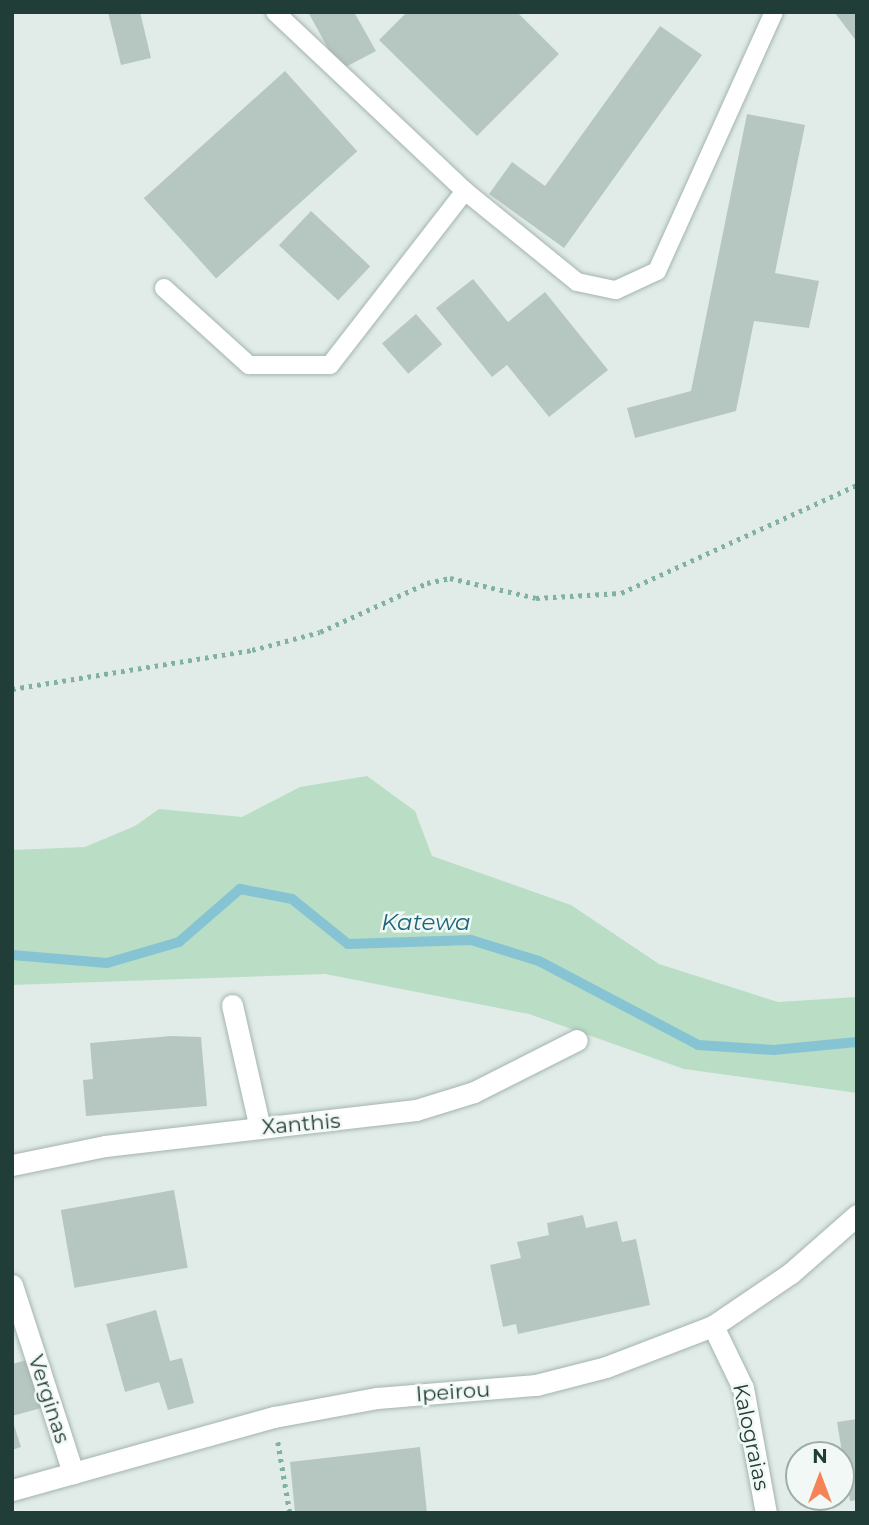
<!DOCTYPE html>
<style>
body{margin:0}
#map{position:relative;width:869px;height:1525px;overflow:hidden;background:#e1ece8;font-family:Montserrat,sans-serif}
div>[style]{position:absolute}
[style*='--x']{left:calc(var(--x)*1px);top:calc(var(--y)*1px);width:calc(var(--w)*1px);rotate:calc(var(--a)*1deg)}
.green>*{inset:0;background:#b9dec5}
.stream>*{height:10px;margin:-5px;padding:0 5px;transform-origin:5px;border-radius:5px;background:#87c4d3}
.building>*{inset:0;background:#b6c7c1;transform-origin:0 0}
.path>*{height:4.5px;margin-top:-2.25px;transform-origin:0;background:repeating-linear-gradient(90deg,#80b1a3 0 3.5px,transparent 0 8.5px)}
.roads{filter:drop-shadow(0 0 2px #a4b4af) drop-shadow(0 0 2px #a4b4af)}
.lane>*{height:18px;margin:-9px;padding:0 9px;transform-origin:9px;border-radius:9px;background:#fff}
.street>*{height:21px;margin:-10.5px;padding:0 10.5px;transform-origin:10.5px;border-radius:10.5px;background:#fff}
span{translate:-50% -50%;white-space:nowrap;text-align:center;line-height:1.15;-webkit-text-stroke:5px #f2f8f5;paint-order:stroke}
.street-label{font-size:21px;color:#213d37}
.water-label{font-size:23px;color:#19667b;font-style:italic}
.frame{position:absolute;inset:0;border:14px solid #213d37;pointer-events:none}
.north{position:absolute;left:785px;top:1441px;width:70px;height:70px;box-sizing:border-box;background:#f2f8f5;border:2px solid #9eada9;border-radius:50%;rotate:0deg;font-size:19px;font-weight:700;line-height:28px;text-align:center;color:#213d37}
.north::after{content:'';display:block;margin:auto;width:24px;height:32px;background:#f68355;clip-path:polygon(50% 0,100% 100%,50% 72%,0 100%)}
</style>
<div id="map">
<div class="green">
<i style="clip-path:polygon(367px 776px,415px 811px,432px 856px,571px 905px,659px 964px,778px 1002px,857px 997px,857px 1093px,684px 1069px,529px 1014px,325px 974px,12px 985px,12px 850px,85px 847px,135px 826px,159px 809px,242px 817px,300px 787px)"></i>
</div>
<div class="stream">
<i style="--x:12;--y:955;--w:95;--a:4.8"></i>
<i style="--x:107;--y:963;--w:75;--a:-16.3"></i>
<i style="--x:179;--y:942;--w:81;--a:-41"></i>
<i style="--x:240;--y:889;--w:53;--a:10.9"></i>
<i style="--x:292;--y:899;--w:72;--a:38.8"></i>
<i style="--x:348;--y:944;--w:123;--a:-1.9"></i>
<i style="--x:471;--y:940;--w:71;--a:17.2"></i>
<i style="--x:539;--y:961;--w:180;--a:27.8"></i>
<i style="--x:698;--y:1045;--w:76;--a:3.8"></i>
<i style="--x:774;--y:1050;--w:83;--a:-5.5"></i>
</div>
<div class="building">
<i style="clip-path:polygon(108px 12px,140px 12px,151px 58px,121px 65px)"></i>
<i style="clip-path:polygon(308px 12px,354px 12px,376px 51px,340px 70px)"></i>
<i style="clip-path:polygon(407px 12px,517px 12px,559px 54px,477px 136px,379px 40px)"></i>
<i style="clip-path:polygon(837px 12px,857px 12px,857px 42px,835px 13px)"></i>
<i style="clip-path:polygon(660px 26px,702px 55px,564px 248px,489px 194px,512px 162px,545px 186px)"></i>
<i style="left:285px;top:71px;width:108px;height:190px;rotate:48deg"></i>
<i style="clip-path:polygon(747px 114px,805px 125px,775px 273px,819px 281px,809px 328px,754px 321px,736px 411px,635px 438px,627px 408px,691px 391px)"></i>
<i style="left:311px;top:211px;width:81px;height:47px;rotate:43deg"></i>
<i style="clip-path:polygon(473px 279px,508px 322px,545px 292px,608px 370px,549px 417px,507px 365px,492px 377px,436px 308px)"></i>
<i style="left:416px;top:314px;width:40px;height:45px;rotate:49deg"></i>
<i style="clip-path:polygon(171px 1036px,201px 1037px,207px 1106px,86px 1116px,83px 1080px,93px 1079px,90px 1043px)"></i>
<i style="left:174px;top:1190px;width:79px;height:115px;rotate:80deg"></i>
<i style="clip-path:polygon(583px 1215px,586px 1228px,617px 1221px,622px 1242px,636px 1239px,650px 1305px,518px 1334px,516px 1324px,503px 1327px,490px 1265px,521px 1258px,517px 1242px,549px 1235px,547px 1223px)"></i>
<i style="clip-path:polygon(156px 1310px,170px 1361px,182px 1358px,194px 1403px,168px 1410px,159px 1382px,125px 1392px,106px 1324px)"></i>
<i style="clip-path:polygon(31px 1359px,45px 1407px,12px 1416px,12px 1364px)"></i>
<i style="clip-path:polygon(12px 1419px,21px 1447px,12px 1450px)"></i>
<i style="clip-path:polygon(857px 1419px,857px 1500px,850px 1501px,837px 1422px)"></i>
<i style="clip-path:polygon(420px 1447px,427px 1513px,295px 1513px,290px 1462px)"></i>
</div>
<div class="path">
<i style="--x:12;--y:689;--w:243;--a:-9.2"></i>
<i style="--x:252;--y:650;--w:70;--a:-14.8"></i>
<i style="--x:320;--y:632;--w:118;--a:-24.6"></i>
<i style="--x:427;--y:583;--w:24;--a:-12"></i>
<i style="--x:450;--y:578;--w:88;--a:13.1"></i>
<i style="--x:536;--y:598;--w:85;--a:-3.4"></i>
<i style="--x:621;--y:593;--w:260;--a:-24.6"></i>
<i style="--x:278;--y:1442;--w:72;--a:80.4"></i>
</div>
<div class="roads">
<div class="lane">
<i style="--x:275;--y:12;--w:261;--a:43.3"></i>
<i style="--x:465;--y:191;--w:144;--a:39.1"></i>
<i style="--x:577;--y:282;--w:40;--a:12"></i>
<i style="--x:616;--y:290;--w:45;--a:-24.9"></i>
<i style="--x:657;--y:271;--w:284;--a:-65.7"></i>
<i style="--x:164;--y:288;--w:115;--a:42.2"></i>
<i style="--x:249;--y:365;--w:81;--a:0"></i>
<i style="--x:330;--y:365;--w:220;--a:-52.2"></i>
</div>
<div class="street">
<i style="--x:232;--y:1005;--w:126;--a:77.2"></i>
<i style="--x:12;--y:1165;--w:95;--a:-11.5"></i>
<i style="--x:105;--y:1146;--w:313;--a:-6.6"></i>
<i style="--x:416;--y:1110;--w:61;--a:-17.2"></i>
<i style="--x:474;--y:1092;--w:115;--a:-26.8"></i>
<i style="--x:12;--y:1285;--w:198;--a:72"></i>
<i style="--x:713;--y:1326;--w:69;--a:64.2"></i>
<i style="--x:743;--y:1388;--w:127;--a:79.6"></i>
<i style="--x:12;--y:1490;--w:272;--a:-15.6"></i>
<i style="--x:274;--y:1417;--w:105;--a:-10.5"></i>
<i style="--x:377;--y:1398;--w:160;--a:-4.7"></i>
<i style="--x:536;--y:1385;--w:72;--a:-14.4"></i>
<i style="--x:606;--y:1367;--w:115;--a:-21"></i>
<i style="--x:713;--y:1326;--w:94;--a:-34.2"></i>
<i style="--x:791;--y:1273;--w:88;--a:-41.3"></i>
</div>
</div>
<div class="street-label">
<span style="left:301px;top:1124px;rotate:-5deg">Xanthis</span>
<span style="left:453px;top:1392px;rotate:-4deg">Ipeirou</span>
<span style="left:49px;top:1399px;rotate:72deg">Verginas</span>
<span style="left:751px;top:1437px;rotate:78deg">Kalograias</span>
</div>
<div class="water-label">
<span style="left:426px;top:922px">Katewa</span>
</div>
<div class="frame"></div>
<div class="north">N</div>
</div>
